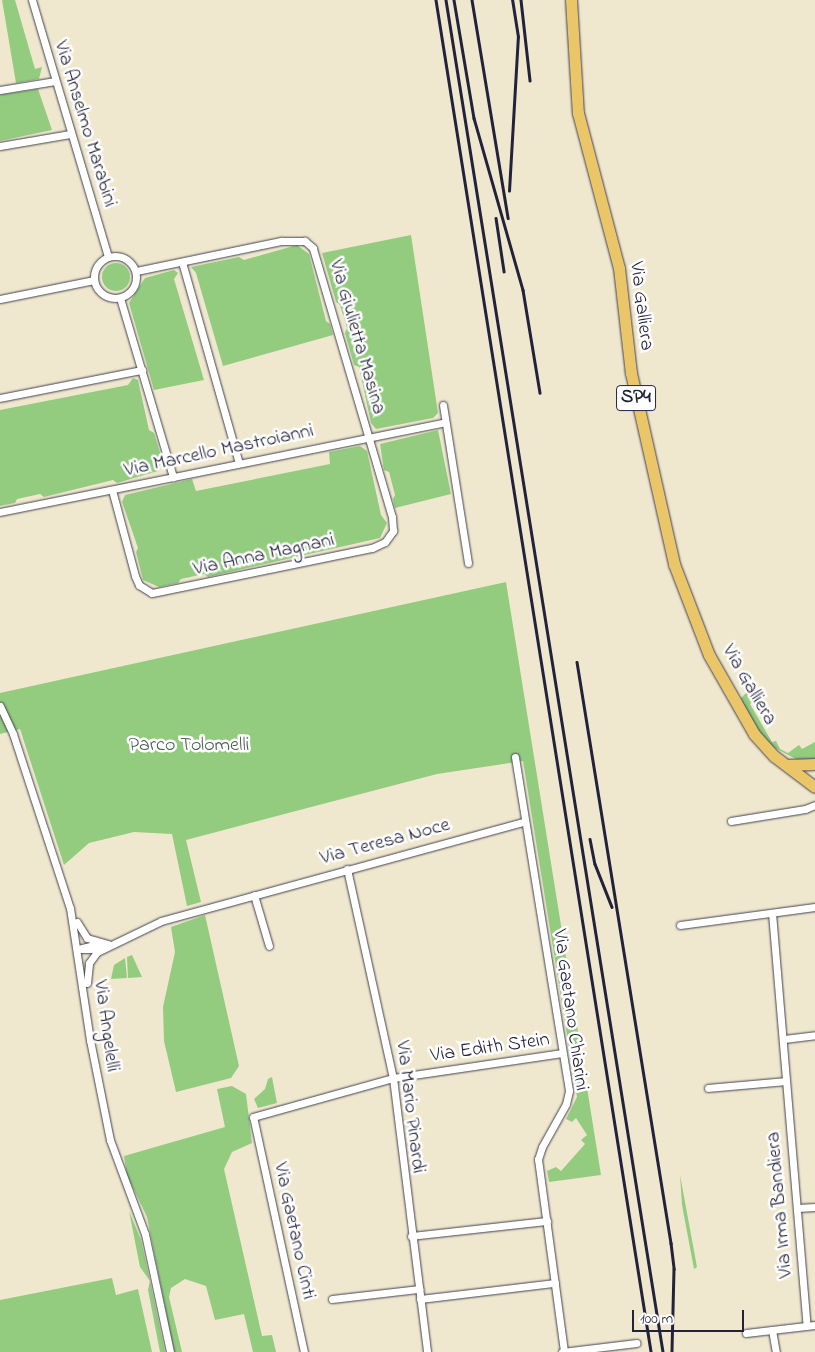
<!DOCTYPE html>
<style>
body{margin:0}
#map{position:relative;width:815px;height:1352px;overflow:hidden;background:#f0e8ce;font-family:"Indie Flower",sans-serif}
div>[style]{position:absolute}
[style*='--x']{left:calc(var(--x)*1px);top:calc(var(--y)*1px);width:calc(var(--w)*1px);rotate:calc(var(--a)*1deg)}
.green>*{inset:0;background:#93cc7f}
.round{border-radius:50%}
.roads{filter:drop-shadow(0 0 1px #414051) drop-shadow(0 0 1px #414051)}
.minor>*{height:7px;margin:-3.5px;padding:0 3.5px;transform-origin:3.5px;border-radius:3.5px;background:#fff}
.minor>.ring{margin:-3.5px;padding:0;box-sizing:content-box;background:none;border:7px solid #fff;border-radius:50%}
.primary>*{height:11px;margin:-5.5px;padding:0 5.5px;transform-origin:5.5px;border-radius:5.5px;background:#ebc669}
.rail>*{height:2.5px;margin:-1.25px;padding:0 1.25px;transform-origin:1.25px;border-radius:1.25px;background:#22223b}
span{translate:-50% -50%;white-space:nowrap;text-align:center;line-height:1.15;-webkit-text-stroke:5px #fff;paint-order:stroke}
.shield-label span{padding:1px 4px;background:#fff;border:1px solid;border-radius:4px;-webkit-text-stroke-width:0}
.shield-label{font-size:19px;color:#22223b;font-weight:700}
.street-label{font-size:20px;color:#22223b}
.park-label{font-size:20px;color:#4a5e53}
.scale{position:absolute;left:632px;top:1310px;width:112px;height:22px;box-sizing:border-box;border:2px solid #22223b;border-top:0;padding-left:6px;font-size:15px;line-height:18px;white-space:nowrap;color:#22223b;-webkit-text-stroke:4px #fff;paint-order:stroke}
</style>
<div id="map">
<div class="green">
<i style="clip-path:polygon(2px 0,15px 0,35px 69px,42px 67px,39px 79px,16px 83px)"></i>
<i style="clip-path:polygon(38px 89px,52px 130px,0 141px,0 95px)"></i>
<i style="clip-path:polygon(411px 235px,438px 413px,433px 418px,376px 429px,371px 423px,359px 367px,354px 365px,345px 333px,347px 328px,340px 305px,336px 302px,322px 253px)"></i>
<i style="clip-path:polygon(297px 245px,309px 254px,326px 321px,330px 324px,333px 335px,223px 366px,196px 273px,191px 267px,239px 257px,244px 260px)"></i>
<i class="round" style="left:102px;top:263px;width:28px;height:28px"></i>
<i style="clip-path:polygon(174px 270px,178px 273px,174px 279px,204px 380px,154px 390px,129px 303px,145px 278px)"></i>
<i style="clip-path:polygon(133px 378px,138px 380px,149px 430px,154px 433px,162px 459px,158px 471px,117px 483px,113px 480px,44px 497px,40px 494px,17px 499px,15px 503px,0 506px,0 410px,128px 385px)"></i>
<i style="clip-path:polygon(438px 430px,451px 494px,395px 508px,393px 499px,395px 495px,389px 472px,384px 470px,380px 444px)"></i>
<i style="clip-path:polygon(360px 446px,367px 451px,381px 515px,387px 523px,380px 538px,208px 577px,204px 574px,181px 579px,178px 583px,159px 587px,143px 580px,136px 552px,138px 548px,122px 502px,125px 495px,192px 479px,196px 491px,330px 464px,329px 452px)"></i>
<i style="clip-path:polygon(506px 582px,601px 1175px,549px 1182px,547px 1171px,556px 1167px,561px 1171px,585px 1144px,581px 1140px,587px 1135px,576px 1118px,572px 1122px,566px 1119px,577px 1097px,523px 761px,437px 774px,186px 840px,201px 902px,187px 906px,172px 834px,134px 832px,89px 843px,64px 865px,20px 729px,0 734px,0 693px)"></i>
<i style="clip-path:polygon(746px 693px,753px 694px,757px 700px,750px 704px,772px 742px,776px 741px,780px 749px,788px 753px,799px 745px,802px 749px,815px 742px,815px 760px,798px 760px,773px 747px,752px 723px,741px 698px)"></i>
<i style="clip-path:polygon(205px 915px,239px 1066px,231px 1078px,176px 1092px,164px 1041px,163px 1007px,175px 952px,171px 927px)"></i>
<i style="clip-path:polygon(132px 955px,142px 977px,128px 978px,127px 957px)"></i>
<i style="clip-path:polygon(125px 958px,127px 978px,111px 979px,114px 965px)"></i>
<i style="clip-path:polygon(272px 1077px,277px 1103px,258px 1108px,254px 1099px,265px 1089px,268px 1079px)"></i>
<i style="clip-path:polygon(232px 1086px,246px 1094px,252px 1143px,232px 1152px,224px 1169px,262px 1336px,272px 1335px,276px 1352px,253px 1352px,244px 1314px,215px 1320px,206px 1286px,185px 1279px,171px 1288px,169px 1297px,182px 1352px,174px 1352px,147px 1217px,127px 1175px,124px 1156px,225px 1127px,217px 1089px)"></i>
<i style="clip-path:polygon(680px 1175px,697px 1267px,694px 1269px,682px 1205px)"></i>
<i style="clip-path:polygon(129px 1211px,141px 1240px,150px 1281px,165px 1352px,160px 1352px,148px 1290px,150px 1281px,140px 1267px)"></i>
<i style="clip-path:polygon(112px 1278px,116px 1295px,138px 1289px,152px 1352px,0 1352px,0 1300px)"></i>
</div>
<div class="roads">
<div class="minor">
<i style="--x:32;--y:0;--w:268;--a:73.5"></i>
<i style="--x:0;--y:90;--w:56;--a:-9.3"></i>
<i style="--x:0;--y:146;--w:71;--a:-9.7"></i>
<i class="ring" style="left:94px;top:256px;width:35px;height:35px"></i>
<i style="--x:182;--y:262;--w:209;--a:74.2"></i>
<i style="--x:120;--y:298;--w:187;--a:73.5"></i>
<i style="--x:0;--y:299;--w:96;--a:-11.4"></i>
<i style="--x:0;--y:398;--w:145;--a:-11.2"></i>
<i style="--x:443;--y:405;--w:160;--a:81"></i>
<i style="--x:112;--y:490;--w:89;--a:75"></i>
<i style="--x:135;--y:576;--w:10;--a:66"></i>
<i style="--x:139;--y:585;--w:15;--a:32"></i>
<i style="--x:152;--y:593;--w:225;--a:-11.6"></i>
<i style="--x:372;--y:548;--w:14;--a:-25"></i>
<i style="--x:385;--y:542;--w:14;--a:-54"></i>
<i style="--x:393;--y:531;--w:14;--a:-94"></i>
<i style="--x:392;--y:517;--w:280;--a:-106.4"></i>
<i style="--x:313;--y:248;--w:11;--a:-139"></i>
<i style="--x:305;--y:241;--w:24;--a:180"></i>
<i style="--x:281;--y:241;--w:148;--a:168.3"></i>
<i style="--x:0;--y:512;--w:454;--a:-11.4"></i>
<i style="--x:0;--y:706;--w:31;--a:65"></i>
<i style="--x:13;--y:734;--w:183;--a:71.9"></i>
<i style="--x:70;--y:908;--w:134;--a:81.4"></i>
<i style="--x:90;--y:1040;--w:102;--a:78.7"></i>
<i style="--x:110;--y:1140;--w:100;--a:69.6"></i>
<i style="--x:145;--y:1234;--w:121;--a:78"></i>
<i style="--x:515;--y:757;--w:338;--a:80.8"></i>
<i style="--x:569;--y:1091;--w:13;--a:103"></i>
<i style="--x:566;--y:1104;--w:49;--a:119.2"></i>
<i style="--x:542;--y:1147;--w:13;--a:108"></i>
<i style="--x:538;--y:1159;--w:195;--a:82.3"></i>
<i style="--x:731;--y:821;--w:75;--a:-9.2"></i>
<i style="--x:805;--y:809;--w:11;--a:-22"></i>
<i style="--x:347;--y:869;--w:214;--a:77.6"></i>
<i style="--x:393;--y:1078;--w:276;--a:82.9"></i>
<i style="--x:254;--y:895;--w:53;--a:73.6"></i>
<i style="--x:772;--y:913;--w:414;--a:85.2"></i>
<i style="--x:77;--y:922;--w:19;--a:58"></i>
<i style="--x:87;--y:938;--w:22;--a:16"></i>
<i style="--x:680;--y:925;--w:136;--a:-7.6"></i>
<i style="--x:78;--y:949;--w:21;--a:-14"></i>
<i style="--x:78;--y:949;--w:22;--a:0"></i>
<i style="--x:87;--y:983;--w:20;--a:-84"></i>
<i style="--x:89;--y:963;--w:14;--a:-54"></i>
<i style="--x:97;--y:952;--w:71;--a:-25.8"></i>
<i style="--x:161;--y:921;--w:376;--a:-15.3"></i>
<i style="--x:784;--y:1039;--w:31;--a:-7"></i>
<i style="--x:708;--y:1088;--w:78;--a:-5.1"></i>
<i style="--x:797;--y:1208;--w:18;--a:-3"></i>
<i style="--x:411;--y:1236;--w:137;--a:-6.3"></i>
<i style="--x:332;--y:1299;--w:88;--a:-6.6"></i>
<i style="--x:420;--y:1299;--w:136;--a:-6.8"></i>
<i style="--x:772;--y:1330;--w:22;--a:80"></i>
<i style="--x:746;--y:1333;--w:69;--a:-6.6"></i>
<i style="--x:304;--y:1352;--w:240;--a:-102.2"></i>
<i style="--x:253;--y:1117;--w:145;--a:-15.6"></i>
<i style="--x:393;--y:1078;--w:171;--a:-8.4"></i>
<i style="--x:562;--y:1352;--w:75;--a:-6.9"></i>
</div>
<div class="primary">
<i style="--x:571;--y:0;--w:113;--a:86.5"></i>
<i style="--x:578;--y:113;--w:160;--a:75.2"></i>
<i style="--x:619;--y:268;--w:106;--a:83.5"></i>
<i style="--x:631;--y:373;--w:196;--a:77.3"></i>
<i style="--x:674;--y:564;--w:97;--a:69"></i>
<i style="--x:709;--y:655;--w:91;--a:60.3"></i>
<i style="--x:754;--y:734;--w:30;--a:48"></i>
<i style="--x:774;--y:756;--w:51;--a:37.1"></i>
<i style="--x:786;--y:765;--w:29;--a:-2"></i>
</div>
</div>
<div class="rail">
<i style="--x:436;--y:0;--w:1369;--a:80.96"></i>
<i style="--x:446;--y:0;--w:1369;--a:80.88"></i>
<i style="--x:454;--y:0;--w:120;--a:80.4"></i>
<i style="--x:474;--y:118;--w:179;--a:74.1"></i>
<i style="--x:523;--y:290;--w:104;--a:80.6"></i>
<i style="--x:472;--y:0;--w:221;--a:80.6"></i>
<i style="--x:521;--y:0;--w:81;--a:83.6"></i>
<i style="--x:509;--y:191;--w:154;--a:-86.7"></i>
<i style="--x:518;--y:37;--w:37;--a:-99"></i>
<i style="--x:496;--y:218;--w:54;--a:81.4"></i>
<i style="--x:577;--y:662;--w:589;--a:80.81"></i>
<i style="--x:671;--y:1243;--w:26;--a:83"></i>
<i style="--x:674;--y:1269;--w:83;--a:91.4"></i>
<i style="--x:590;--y:839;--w:25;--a:79"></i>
<i style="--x:595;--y:864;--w:46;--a:68.4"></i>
</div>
<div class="shield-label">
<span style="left:636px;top:398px">SP4</span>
</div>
<div class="street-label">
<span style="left:85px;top:124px;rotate:73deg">Via Anselmo Marabini</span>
<span style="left:641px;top:306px;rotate:83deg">Via Galliera</span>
<span style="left:357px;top:337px;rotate:74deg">Via Giulietta Masina</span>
<span style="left:219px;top:451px;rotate:-12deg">Via Marcello Mastroianni</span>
<span style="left:264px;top:555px;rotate:-12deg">Via Anna Magnani</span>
<span style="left:749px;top:685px;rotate:60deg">Via Galliera</span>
<span style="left:385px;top:842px;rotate:-15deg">Via Teresa Noce</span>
<span style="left:570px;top:1010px;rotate:82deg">Via Gaetano Chiarini</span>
<span style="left:106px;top:1026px;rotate:82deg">Via Angelelli</span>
<span style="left:490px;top:1048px;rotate:-8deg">Via Edith Stein</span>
<span style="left:410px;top:1107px;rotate:83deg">Via Mario Pinardi</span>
<span style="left:780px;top:1205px;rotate:-95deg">Via Irma Bandiera</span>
<span style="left:294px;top:1231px;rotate:78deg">Via Gaetano Cinti</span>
</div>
<div class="park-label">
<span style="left:189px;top:745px">Parco Tolomelli</span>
</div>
<div class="scale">100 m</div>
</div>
